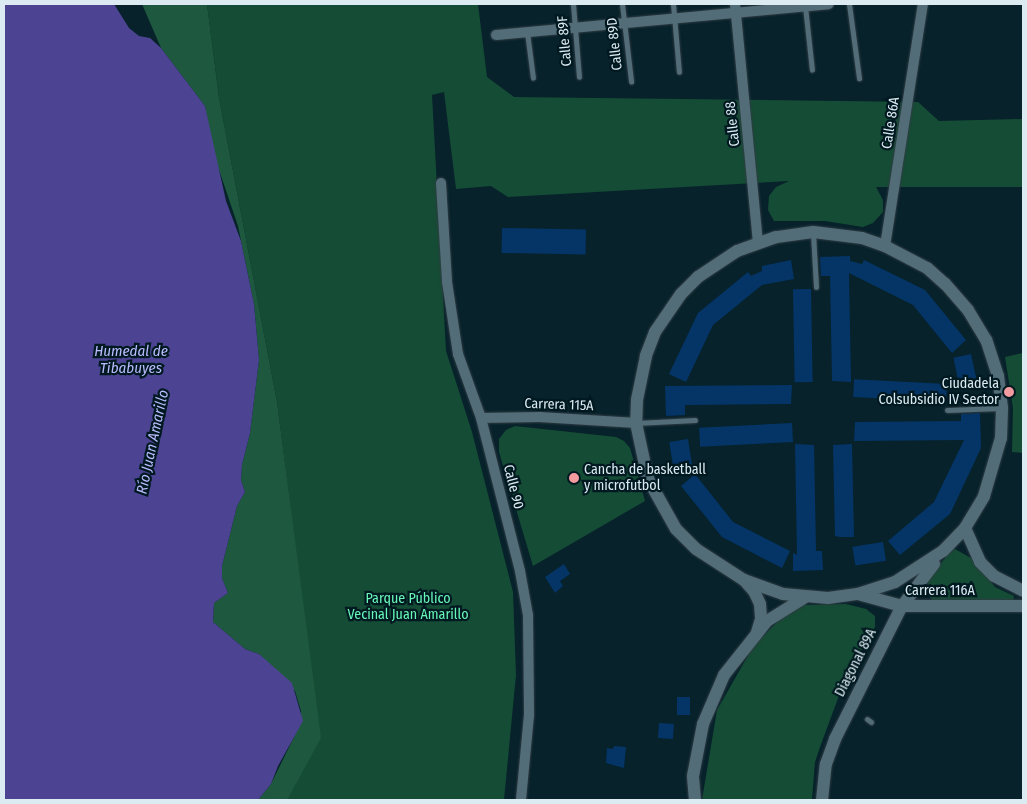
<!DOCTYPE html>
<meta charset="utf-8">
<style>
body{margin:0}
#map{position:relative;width:1027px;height:804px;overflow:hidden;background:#07222b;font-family:"Fira Sans Condensed",sans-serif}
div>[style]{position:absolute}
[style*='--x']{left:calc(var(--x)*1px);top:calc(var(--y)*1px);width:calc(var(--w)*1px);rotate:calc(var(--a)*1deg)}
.green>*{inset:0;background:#154c35}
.forest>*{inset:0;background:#1e593f}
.water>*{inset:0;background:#4c4492}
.building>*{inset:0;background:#043566;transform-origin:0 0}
.roads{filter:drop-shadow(0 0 1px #303c44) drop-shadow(0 0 1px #303c44)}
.lane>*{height:5px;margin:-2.5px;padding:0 2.5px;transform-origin:2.5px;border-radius:2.5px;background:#526d78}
.street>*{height:10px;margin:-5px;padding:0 5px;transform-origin:5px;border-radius:5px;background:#526d78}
.secondary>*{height:12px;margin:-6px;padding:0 6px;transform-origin:6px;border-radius:6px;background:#526d78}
.dots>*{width:14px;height:14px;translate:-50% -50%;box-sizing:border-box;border:2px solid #001921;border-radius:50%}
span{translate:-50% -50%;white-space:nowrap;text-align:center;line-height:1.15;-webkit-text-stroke:4.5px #001921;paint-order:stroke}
.street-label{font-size:14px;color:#dcebf1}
.poi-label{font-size:14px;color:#dcebf1}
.right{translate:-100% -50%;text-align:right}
.left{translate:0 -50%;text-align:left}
.park-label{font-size:14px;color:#67f7b8}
.water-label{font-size:15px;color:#bcbcfe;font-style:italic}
.frame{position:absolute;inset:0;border:5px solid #dcebf1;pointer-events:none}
</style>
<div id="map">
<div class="green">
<i style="clip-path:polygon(207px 4px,478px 4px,487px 77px,514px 97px,918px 102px,939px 121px,1023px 119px,1023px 187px,876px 187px,883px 200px,883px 212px,873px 223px,863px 227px,825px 221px,774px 221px,768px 210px,769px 196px,776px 187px,789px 181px,508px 197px,491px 186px,456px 189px,444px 92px,432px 95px,446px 351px,472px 432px,513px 592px,516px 675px,504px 800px,286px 800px,320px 738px,277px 402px,219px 98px)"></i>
<i style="clip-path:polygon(1023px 353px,1023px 453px,1012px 452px,1013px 408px,1005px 357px)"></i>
<i style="clip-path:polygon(515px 426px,616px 437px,624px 441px,630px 448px,645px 501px,533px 566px,499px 452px,499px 439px,506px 430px)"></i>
<i style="clip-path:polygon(953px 548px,971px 558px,995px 587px,1014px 596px,1013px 602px,933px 601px,930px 597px,927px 581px)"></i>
<i style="clip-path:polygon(846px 604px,866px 609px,875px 616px,875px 627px,847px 674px,820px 747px,815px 762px,812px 800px,702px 800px,717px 710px,754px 645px,777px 622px,804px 605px)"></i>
</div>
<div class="forest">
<i style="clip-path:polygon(142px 4px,207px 4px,219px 98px,277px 402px,321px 738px,287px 800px,258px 800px,271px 784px,297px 731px,301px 711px,295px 691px,259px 654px,245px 649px,213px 622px,214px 603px,228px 593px,222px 578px,222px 566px,237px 506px,245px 492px,241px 480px,242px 465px,250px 433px,259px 360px,254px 304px,238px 226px,214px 155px,205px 106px,161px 48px)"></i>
</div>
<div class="water">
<i style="clip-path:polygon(4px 4px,114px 4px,129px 28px,139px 36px,150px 38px,161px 48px,205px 106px,226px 201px,241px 241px,254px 304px,259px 360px,250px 433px,242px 465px,241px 480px,245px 492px,237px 506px,222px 566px,222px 578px,228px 593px,214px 603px,213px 622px,245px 649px,259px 654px,292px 683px,303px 721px,278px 766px,271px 784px,258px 800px,4px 800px)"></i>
</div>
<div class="building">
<i style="left:502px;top:228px;width:84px;height:25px;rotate:1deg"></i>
<i style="clip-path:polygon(850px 256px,850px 261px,862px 264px,864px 260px,925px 290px,966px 340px,952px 353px,913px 305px,849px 273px,851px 382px,832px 381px,830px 276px,821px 276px,820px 257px)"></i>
<i style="clip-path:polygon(791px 260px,794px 279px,762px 285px,713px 325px,686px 382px,669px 374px,698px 313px,748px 272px,751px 276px,762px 271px,762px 266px)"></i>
<i style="left:811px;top:289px;width:93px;height:18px;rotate:89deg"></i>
<i style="left:971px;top:354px;width:30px;height:18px;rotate:78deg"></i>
<i style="left:947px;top:384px;width:18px;height:93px;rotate:93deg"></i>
<i style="clip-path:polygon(792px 385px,791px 404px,685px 405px,685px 415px,666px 416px,665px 386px)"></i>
<i style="clip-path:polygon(980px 413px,981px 448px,950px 514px,900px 555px,888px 541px,934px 502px,964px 440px,854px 441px,855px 422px,961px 421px,961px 414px)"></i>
<i style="left:792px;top:423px;width:19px;height:93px;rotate:87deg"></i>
<i style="left:688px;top:439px;width:30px;height:19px;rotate:81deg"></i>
<i style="clip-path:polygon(795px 444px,814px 445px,816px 551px,822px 551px,823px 570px,793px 571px,793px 553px,797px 555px)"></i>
<i style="clip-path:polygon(852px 444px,854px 537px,840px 537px,835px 536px,833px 445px)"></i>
<i style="clip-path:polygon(695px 474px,733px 522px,790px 551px,782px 568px,722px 537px,681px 486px)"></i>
<i style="left:883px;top:542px;width:19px;height:31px;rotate:81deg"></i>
<i style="clip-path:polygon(564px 564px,570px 574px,560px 581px,563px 586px,555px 593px,545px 577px)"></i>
<i style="left:677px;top:697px;width:13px;height:18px"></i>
<i style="left:659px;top:723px;width:15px;height:15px;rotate:4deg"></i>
<i style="clip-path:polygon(614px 746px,626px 747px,624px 768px,606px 763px,607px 748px,613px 749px)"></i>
</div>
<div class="roads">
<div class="lane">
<i style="--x:573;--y:4;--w:73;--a:85.3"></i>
<i style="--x:622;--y:4;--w:78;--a:83.3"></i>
<i style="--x:673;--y:4;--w:68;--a:85"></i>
<i style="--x:849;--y:4;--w:75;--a:82.3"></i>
<i style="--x:805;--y:6;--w:64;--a:83.8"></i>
<i style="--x:527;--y:32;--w:46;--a:82.6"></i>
<i style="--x:813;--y:233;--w:54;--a:86.8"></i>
<i style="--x:947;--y:410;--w:55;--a:-2.1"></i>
<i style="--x:636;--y:423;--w:59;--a:-2.9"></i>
<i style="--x:867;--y:719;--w:5;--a:37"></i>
</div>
<div class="street">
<i style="--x:735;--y:4;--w:239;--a:84.5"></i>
<i style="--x:496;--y:35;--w:334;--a:-5.3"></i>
<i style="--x:441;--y:183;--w:99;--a:86.5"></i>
<i style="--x:447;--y:282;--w:73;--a:81.3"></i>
<i style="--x:458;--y:354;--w:68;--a:70.2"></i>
<i style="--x:481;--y:418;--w:158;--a:75.7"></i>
<i style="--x:520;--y:571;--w:45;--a:79.7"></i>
<i style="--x:528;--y:615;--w:100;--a:89.4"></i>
<i style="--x:529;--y:715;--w:85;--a:95.4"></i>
<i style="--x:885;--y:246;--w:245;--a:-81.1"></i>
<i style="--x:481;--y:418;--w:59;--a:-1"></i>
<i style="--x:540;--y:417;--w:96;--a:3.6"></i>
</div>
<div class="secondary">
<i style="--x:965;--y:528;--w:37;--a:66"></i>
<i style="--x:980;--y:562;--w:20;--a:45"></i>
<i style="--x:994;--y:576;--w:33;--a:27"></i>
<i style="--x:744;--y:580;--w:41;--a:19.7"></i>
<i style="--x:783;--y:594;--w:45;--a:5.1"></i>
<i style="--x:828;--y:598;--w:30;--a:-8"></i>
<i style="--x:858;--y:594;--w:39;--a:-18"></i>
<i style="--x:895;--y:582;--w:57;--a:-32.9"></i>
<i style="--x:943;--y:551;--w:32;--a:-46"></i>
<i style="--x:965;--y:528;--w:37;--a:-59"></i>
<i style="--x:984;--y:496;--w:60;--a:-73.7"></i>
<i style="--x:1001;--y:438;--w:30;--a:-88"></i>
<i style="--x:1002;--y:408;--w:32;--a:-97"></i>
<i style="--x:998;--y:376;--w:38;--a:-108"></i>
<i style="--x:986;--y:340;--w:35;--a:-121"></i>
<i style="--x:968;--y:310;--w:35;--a:-131"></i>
<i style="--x:945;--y:284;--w:24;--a:-138"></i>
<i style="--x:927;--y:268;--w:47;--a:-152.4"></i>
<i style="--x:885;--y:246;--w:24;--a:-161"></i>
<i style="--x:862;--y:238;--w:49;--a:-173"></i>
<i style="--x:813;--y:232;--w:37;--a:172"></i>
<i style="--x:776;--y:237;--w:41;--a:160.3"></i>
<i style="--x:737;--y:251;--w:47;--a:146.3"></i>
<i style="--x:698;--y:277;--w:24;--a:135"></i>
<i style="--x:681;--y:294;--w:46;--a:124.4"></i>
<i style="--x:655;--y:332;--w:26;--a:111"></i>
<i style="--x:646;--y:356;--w:45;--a:101.6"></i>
<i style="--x:637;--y:400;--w:23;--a:92"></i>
<i style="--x:636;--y:423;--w:57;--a:77.9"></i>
<i style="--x:648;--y:479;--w:57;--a:60.8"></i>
<i style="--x:676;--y:529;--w:28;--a:45"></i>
<i style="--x:696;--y:549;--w:57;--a:32.9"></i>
<i style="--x:744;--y:580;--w:15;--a:48"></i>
<i style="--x:754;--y:591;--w:14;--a:65"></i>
<i style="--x:760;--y:604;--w:15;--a:86"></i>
<i style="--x:761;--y:619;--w:14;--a:107"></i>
<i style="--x:858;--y:594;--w:46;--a:15.3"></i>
<i style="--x:902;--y:606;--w:121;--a:0"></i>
<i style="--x:695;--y:800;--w:24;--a:-95"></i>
<i style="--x:693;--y:776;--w:53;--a:-79.1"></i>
<i style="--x:703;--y:724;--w:53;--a:-66.8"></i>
<i style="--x:724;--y:675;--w:69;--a:-51.5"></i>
<i style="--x:767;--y:621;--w:44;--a:-31.9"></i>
<i style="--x:822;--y:800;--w:36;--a:-84"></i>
<i style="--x:826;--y:764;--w:27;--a:-70"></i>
<i style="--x:835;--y:739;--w:149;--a:-63.3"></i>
<i style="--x:902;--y:606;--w:53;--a:-52.7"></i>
</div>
</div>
<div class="dots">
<i style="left:1009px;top:392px;background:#f49b9f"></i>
<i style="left:574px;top:478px;background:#f49b9f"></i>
</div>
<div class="street-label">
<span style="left:565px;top:41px;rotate:-95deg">Calle 89F</span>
<span style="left:615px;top:44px;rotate:-96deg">Calle 89D</span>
<span style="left:891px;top:123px;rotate:-81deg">Calle 86A</span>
<span style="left:733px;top:124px;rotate:-96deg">Calle 88</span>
<span style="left:559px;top:405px;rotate:2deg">Carrera 115A</span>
<span style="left:513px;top:487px;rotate:76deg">Calle 90</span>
<span style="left:940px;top:591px">Carrera 116A</span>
<span style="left:856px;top:663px;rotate:-63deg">Diagonal 89A</span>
</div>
<div class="poi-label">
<span class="right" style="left:999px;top:392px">Ciudadela<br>Colsubsidio IV Sector</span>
<span class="left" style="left:584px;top:478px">Cancha de basketball<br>y microfutbol</span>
</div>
<div class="park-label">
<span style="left:408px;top:607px">Parque Público<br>Vecinal Juan Amarillo</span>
</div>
<div class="water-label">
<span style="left:131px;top:360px">Humedal de<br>Tibabuyes</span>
<span style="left:153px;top:442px;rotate:-78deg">Río Juan Amarillo</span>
</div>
<div class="frame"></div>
</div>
